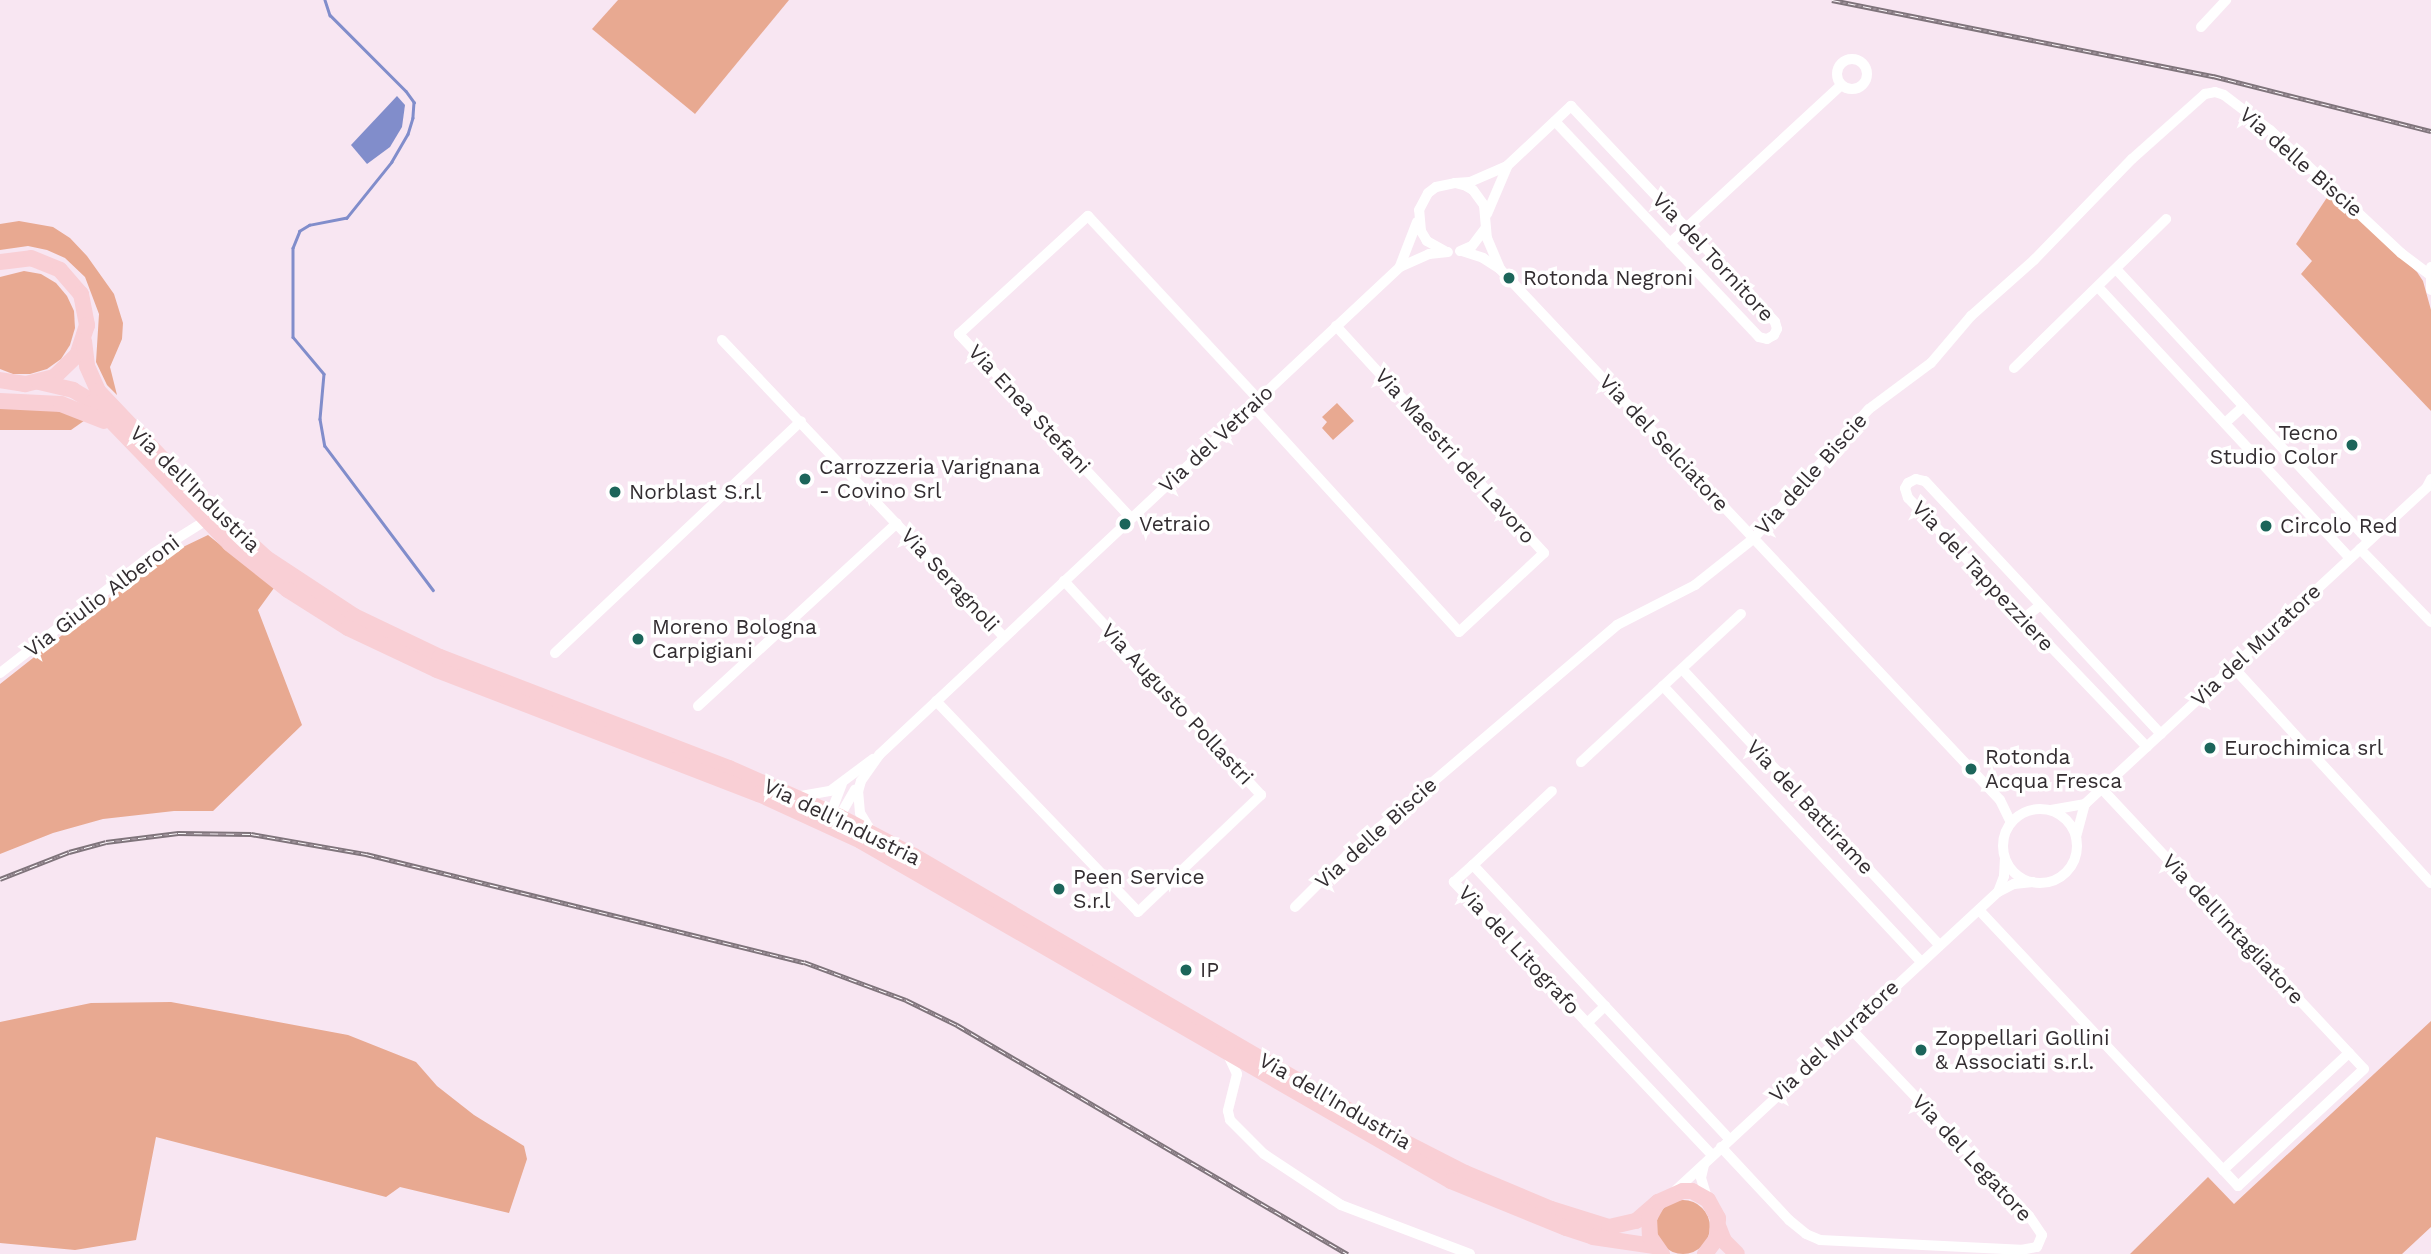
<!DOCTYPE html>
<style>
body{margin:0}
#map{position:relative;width:2431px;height:1254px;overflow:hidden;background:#f8e6f2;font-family:"Work Sans",sans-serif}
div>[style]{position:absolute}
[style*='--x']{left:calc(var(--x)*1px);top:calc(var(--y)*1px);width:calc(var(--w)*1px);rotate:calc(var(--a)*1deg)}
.green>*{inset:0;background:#e8a991}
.round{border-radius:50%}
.water>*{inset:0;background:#818dcb}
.stream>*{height:2.5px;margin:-1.25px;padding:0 1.25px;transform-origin:1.25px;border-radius:1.25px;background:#818dcb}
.minor>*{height:10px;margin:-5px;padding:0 5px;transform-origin:5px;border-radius:5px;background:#fff}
.minor>.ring{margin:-5px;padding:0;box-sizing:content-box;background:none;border:10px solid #fff;border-radius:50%}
.primary>*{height:16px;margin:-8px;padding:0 8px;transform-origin:8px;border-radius:8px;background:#f9cfd5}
.rail>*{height:5px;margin-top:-2.5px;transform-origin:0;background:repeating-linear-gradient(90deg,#fff 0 8px,#7f747b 0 16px);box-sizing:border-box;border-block:2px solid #7f747b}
.dots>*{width:19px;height:19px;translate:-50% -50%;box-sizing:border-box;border:4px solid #fff;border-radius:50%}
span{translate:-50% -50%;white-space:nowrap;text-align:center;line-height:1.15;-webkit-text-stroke:7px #fff;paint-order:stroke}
.street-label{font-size:21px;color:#332d31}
.poi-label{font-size:21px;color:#332d31}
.left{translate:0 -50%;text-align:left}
.right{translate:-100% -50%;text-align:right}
</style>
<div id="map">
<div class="green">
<i style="clip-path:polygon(618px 0,789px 0,695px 114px,592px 29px)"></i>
<i style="clip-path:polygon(2330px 193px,2417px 272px,2423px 281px,2431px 310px,2431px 411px,2301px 274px,2312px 261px,2296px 244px)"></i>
<i style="clip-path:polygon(19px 221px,53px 227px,70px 238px,87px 256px,114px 294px,123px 323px,122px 339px,110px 367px,117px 395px,107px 385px,96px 362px,99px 314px,85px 277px,65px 258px,47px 250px,28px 246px,0 250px,0 224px)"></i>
<i style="clip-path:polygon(24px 271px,41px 274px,56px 283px,67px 296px,74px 311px,75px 328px,70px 345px,61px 359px,47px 369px,30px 374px,13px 374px,0 369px,0 277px)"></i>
<i style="clip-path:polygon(1337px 403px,1354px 421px,1333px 440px,1322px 428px,1327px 422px,1322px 417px)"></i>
<i style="clip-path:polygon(0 405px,51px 406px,88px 418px,71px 430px,0 430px)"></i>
<i style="clip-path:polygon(208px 535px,274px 588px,258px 610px,302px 725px,213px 811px,174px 811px,103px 819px,53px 833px,0 854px,0 684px,160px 558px)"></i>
<i style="clip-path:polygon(171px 1002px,348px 1035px,416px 1062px,437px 1086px,474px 1115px,524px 1146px,527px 1159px,509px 1213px,400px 1187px,386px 1197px,156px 1137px,136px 1240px,75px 1250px,0 1243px,0 1022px,91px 1003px)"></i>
<i style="clip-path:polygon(2431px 1021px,2431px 1227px,2402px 1254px,2130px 1254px,2208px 1177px,2234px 1204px)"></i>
<i class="round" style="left:1656px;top:1200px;width:54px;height:54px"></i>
</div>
<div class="water">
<i style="clip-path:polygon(397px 96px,405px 105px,402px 127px,390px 147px,367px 164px,351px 145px)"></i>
</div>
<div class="stream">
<i style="--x:325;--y:0;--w:16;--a:72"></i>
<i style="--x:330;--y:15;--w:107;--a:45"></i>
<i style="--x:406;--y:91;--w:14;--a:54"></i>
<i style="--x:414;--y:102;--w:16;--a:94"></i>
<i style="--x:413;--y:118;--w:17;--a:107"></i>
<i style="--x:408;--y:134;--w:32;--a:120"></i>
<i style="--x:392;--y:162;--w:72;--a:128.8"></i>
<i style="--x:347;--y:218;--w:38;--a:169"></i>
<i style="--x:310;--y:225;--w:12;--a:149"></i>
<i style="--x:300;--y:231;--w:18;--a:112"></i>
<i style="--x:293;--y:248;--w:89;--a:90"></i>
<i style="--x:293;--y:337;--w:48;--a:50"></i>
<i style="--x:324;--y:374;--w:45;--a:95.1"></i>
<i style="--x:320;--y:419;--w:27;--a:80"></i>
<i style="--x:325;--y:446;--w:180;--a:53.1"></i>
</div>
<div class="minor">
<i style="--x:2201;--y:27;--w:37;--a:-47"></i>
<i class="ring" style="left:1837px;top:59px;width:20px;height:20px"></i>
<i style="--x:1455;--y:183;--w:15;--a:-4"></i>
<i style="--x:1470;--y:182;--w:40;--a:-23.4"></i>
<i style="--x:1507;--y:166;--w:88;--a:-43.2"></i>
<i style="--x:1571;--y:106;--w:297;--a:46.6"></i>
<i style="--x:1775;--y:322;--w:7;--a:74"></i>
<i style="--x:1777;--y:329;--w:7;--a:117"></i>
<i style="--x:1774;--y:335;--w:8;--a:150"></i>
<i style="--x:1767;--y:339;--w:8;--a:-166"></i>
<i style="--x:1759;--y:337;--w:297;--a:-133.4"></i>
<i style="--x:1487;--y:214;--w:51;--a:-66.9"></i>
<i style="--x:1670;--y:243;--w:233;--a:-42.7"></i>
<i style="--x:1445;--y:251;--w:21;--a:-151"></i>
<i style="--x:1427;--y:241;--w:12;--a:-121"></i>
<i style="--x:1421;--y:231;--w:21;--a:-95"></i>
<i style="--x:1419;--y:210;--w:19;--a:-62"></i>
<i style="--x:1428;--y:193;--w:10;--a:-37"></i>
<i style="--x:1436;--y:187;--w:19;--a:-12"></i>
<i style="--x:1455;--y:183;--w:9;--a:13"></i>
<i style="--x:1464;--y:185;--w:10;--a:29"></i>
<i style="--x:1473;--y:190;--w:19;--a:54"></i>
<i style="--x:1484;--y:205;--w:33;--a:85"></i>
<i style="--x:1487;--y:238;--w:34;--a:67"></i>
<i style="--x:1460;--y:251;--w:13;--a:-23"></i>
<i style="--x:1472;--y:246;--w:21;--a:-53"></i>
<i style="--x:1462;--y:251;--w:22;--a:18"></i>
<i style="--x:1483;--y:258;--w:20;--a:33"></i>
<i style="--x:1500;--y:269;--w:729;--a:46.72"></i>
<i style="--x:2000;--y:800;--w:25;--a:64"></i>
<i style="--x:1400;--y:266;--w:47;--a:-68.9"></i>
<i style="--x:2431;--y:267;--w:23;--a:90"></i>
<i style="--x:2116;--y:269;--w:371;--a:47.1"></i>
<i style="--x:2098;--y:287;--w:370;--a:47.1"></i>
<i style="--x:722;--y:340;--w:410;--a:46.5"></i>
<i style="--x:2014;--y:368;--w:213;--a:-44.4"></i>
<i style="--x:1252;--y:405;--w:307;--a:47.6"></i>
<i style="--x:1459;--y:632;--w:116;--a:-42.9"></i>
<i style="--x:1544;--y:553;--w:308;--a:-132.5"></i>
<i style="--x:2225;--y:423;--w:25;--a:-42"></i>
<i style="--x:1131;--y:518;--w:252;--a:-133.1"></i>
<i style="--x:959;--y:334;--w:175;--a:-42.5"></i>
<i style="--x:1088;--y:216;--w:250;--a:47.1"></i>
<i style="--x:2360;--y:549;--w:102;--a:45.8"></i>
<i style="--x:2023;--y:619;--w:22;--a:-39"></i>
<i style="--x:555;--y:653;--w:338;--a:-43.3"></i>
<i style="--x:2233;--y:667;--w:293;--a:47.5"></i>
<i style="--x:1682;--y:669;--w:377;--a:47"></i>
<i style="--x:0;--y:673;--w:195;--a:-37.9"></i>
<i style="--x:154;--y:553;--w:60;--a:-32.1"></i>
<i style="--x:1663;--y:686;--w:376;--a:46.9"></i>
<i style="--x:936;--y:701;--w:292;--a:46.2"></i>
<i style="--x:1138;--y:912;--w:170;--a:-43.6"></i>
<i style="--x:1261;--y:795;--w:291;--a:-132.6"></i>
<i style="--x:698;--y:706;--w:270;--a:-42.6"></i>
<i style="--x:2147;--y:747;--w:345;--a:-133.8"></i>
<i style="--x:1908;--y:498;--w:10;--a:-107"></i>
<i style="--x:1905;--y:488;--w:6;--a:-59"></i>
<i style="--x:1908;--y:483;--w:9;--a:-27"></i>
<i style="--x:1916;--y:479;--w:9;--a:13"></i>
<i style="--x:1925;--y:481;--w:346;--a:47"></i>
<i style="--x:1581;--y:762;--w:218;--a:-42.8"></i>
<i style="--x:2102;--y:789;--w:383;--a:46.9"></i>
<i style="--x:2364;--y:1069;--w:172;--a:137.1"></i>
<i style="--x:2238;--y:1186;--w:22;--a:-133"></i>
<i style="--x:801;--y:796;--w:29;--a:-10"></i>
<i style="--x:830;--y:791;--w:54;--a:-36.7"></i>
<i class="ring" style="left:2003px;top:809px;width:64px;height:64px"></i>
<i style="--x:2051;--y:810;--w:35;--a:-10"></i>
<i style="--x:830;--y:815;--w:33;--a:-69"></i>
<i style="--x:838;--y:819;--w:34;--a:-60"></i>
<i style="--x:871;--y:831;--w:21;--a:-121"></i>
<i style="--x:860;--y:813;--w:21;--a:-95"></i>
<i style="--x:858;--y:792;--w:11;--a:-75"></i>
<i style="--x:861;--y:781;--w:32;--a:-55"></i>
<i style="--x:879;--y:755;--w:714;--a:-43.13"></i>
<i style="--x:1400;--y:267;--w:32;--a:-24"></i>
<i style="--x:1429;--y:254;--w:19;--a:-6"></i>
<i style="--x:2076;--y:837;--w:34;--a:-75"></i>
<i style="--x:2085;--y:804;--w:466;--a:-42.8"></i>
<i style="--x:2427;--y:487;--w:9;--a:-63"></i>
<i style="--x:1473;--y:865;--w:108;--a:-43.1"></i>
<i style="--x:1998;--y:892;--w:17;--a:-69"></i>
<i style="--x:2004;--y:876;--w:17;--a:-87"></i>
<i style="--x:1295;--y:907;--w:74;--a:-45"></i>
<i style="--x:1347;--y:855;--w:355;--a:-40.4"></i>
<i style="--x:1617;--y:625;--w:88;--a:-27.1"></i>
<i style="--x:1695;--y:585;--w:74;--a:-38.4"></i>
<i style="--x:1753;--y:539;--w:174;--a:-48.3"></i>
<i style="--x:1869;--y:409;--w:77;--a:-36.6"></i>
<i style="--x:1931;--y:363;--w:62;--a:-49.6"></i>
<i style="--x:1971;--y:316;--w:84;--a:-41.6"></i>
<i style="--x:2034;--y:260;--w:141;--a:-45.9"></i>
<i style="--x:2132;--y:159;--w:98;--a:-41.7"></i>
<i style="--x:2205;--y:94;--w:10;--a:-11"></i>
<i style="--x:2215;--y:92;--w:9;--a:18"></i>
<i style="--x:2224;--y:95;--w:58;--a:37.3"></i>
<i style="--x:2270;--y:130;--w:180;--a:43.2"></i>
<i style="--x:2401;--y:253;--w:36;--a:37"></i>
<i style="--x:1979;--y:910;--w:357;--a:46.8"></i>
<i style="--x:2223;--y:1170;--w:172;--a:-42.9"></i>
<i style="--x:1587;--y:1023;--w:25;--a:-43"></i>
<i style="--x:1229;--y:1057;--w:19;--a:65"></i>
<i style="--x:1237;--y:1074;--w:38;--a:104"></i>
<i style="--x:1228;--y:1111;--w:9;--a:77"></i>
<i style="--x:1230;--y:1120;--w:48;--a:45"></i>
<i style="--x:1264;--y:1154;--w:92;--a:33.5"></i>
<i style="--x:1341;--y:1205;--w:138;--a:20.8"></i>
<i style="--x:1721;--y:1147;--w:100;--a:47"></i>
<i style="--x:1789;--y:1220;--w:22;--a:39"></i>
<i style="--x:1806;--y:1234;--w:15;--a:23"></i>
<i style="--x:1820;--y:1240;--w:201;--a:2.8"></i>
<i style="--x:2021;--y:1250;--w:16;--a:-11"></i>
<i style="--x:2037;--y:1247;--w:13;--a:-67"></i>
<i style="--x:2042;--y:1235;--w:23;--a:-124"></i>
<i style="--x:2029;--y:1216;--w:261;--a:-133.6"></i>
<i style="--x:1712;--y:1155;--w:376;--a:-133.4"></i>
<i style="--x:1454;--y:882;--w:25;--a:-42"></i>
<i style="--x:1473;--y:865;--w:375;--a:46.9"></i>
<i style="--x:1704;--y:1165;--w:13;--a:103"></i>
<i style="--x:1701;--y:1178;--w:21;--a:73"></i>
<i style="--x:1676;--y:1190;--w:439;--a:-42.8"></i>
<i style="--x:1998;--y:892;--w:18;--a:-27"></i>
<i style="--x:2014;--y:884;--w:19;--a:-6"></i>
</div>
<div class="primary">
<i style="--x:0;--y:262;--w:31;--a:-7"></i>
<i style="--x:31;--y:258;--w:31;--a:22"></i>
<i style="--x:60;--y:270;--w:32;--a:49"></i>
<i style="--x:81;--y:294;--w:32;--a:79"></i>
<i style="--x:87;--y:325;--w:32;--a:108"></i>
<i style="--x:77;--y:355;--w:32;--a:136"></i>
<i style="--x:54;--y:377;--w:30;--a:166"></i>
<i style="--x:25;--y:384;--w:25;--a:-171"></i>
<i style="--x:84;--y:341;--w:25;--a:83"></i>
<i style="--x:87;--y:366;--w:27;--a:66"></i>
<i style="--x:98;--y:391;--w:134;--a:46.5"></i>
<i style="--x:190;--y:488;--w:103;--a:42.6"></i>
<i style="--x:266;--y:558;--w:105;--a:33.4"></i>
<i style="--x:354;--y:616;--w:95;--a:25.5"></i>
<i style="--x:440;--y:657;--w:310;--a:21"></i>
<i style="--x:729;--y:768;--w:121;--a:23.8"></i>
<i style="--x:840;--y:817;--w:84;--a:27.8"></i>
<i style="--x:914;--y:856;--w:553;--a:30.32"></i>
<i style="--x:1391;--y:1135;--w:83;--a:27.2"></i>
<i style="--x:1465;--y:1173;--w:93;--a:22.7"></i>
<i style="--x:1551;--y:1209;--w:61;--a:17.2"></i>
<i style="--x:1609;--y:1227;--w:28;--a:-13"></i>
<i style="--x:1636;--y:1221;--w:29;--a:-41"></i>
<i style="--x:39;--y:382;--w:35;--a:13"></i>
<i style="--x:73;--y:390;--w:23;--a:31"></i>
<i style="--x:93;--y:402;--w:197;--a:46"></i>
<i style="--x:230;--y:544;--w:74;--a:38.4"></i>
<i style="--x:288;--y:590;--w:71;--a:32.3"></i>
<i style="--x:348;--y:628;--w:98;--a:25.3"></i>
<i style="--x:437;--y:670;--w:345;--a:21.1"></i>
<i style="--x:759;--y:794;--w:112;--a:24.7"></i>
<i style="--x:861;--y:841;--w:681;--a:29.95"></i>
<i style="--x:1451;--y:1181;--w:124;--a:22.2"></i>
<i style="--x:1566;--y:1228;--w:28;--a:18"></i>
<i style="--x:1593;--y:1237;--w:62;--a:8.4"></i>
<i style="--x:0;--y:401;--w:61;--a:2.8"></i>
<i style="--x:61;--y:404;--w:46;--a:21.6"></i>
<i style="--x:1719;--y:1228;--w:14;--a:69"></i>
<i style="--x:1724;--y:1241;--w:18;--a:45"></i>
<i style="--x:1662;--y:1254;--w:21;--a:-125"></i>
<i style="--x:1650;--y:1237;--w:19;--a:-93"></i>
<i style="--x:1649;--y:1218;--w:18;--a:-61"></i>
<i style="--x:1658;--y:1202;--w:27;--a:-24"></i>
<i style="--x:1683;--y:1191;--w:9;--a:0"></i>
<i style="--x:1692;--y:1191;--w:18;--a:29"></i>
<i style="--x:1708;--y:1200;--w:21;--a:61"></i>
<i style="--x:1718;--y:1218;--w:20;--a:93"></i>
<i style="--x:1717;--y:1238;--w:20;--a:127"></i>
</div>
<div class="rail">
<i style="--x:1832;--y:0;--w:389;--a:11.3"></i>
<i style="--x:2213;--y:76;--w:225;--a:14.2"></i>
<i style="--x:0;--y:879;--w:74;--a:-21.4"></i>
<i style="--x:69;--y:852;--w:38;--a:-15"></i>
<i style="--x:106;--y:842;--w:73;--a:-7.1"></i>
<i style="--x:178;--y:833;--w:73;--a:0.8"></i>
<i style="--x:251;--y:834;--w:117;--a:9.9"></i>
<i style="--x:366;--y:854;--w:451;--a:13.9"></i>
<i style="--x:804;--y:962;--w:109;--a:20.4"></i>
<i style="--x:906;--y:1000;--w:57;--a:26.1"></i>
<i style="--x:957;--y:1025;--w:453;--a:30.4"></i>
</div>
<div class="dots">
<i style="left:1509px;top:278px;background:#1c655a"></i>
<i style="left:2352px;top:445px;background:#1c655a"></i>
<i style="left:805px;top:479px;background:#1c655a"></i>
<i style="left:615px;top:492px;background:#1c655a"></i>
<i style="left:1125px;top:524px;background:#1c655a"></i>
<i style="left:2266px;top:526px;background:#1c655a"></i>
<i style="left:638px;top:639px;background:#1c655a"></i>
<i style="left:2210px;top:748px;background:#1c655a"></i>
<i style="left:1971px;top:769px;background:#1c655a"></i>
<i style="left:1059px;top:889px;background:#1c655a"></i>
<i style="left:1186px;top:970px;background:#1c655a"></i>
<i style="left:1921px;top:1050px;background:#1c655a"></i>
</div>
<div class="street-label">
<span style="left:2301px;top:162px;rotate:41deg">Via delle Biscie</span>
<span style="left:1713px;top:257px;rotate:47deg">Via del Tornitore</span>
<span style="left:1029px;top:409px;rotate:47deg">Via Enea Stefani</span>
<span style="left:1216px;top:439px;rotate:-43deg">Via del Vetraio</span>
<span style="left:1664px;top:443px;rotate:47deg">Via del Selciatore</span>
<span style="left:1455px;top:456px;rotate:48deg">Via Maestri del Lavoro</span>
<span style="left:1811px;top:474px;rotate:-48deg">Via delle Biscie</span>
<span style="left:195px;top:489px;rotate:44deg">Via dell'Industria</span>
<span style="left:1983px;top:576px;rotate:47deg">Via del Tappezziere</span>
<span style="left:950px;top:580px;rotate:47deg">Via Seragnoli</span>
<span style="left:102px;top:596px;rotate:-37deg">Via Giulio Alberoni</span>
<span style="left:2256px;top:645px;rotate:-43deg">Via del Muratore</span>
<span style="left:1177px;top:704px;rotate:47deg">Via Augusto Pollastri</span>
<span style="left:1810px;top:807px;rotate:47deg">Via del Battirame</span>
<span style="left:842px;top:822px;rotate:26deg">Via dell'Industria</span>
<span style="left:1376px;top:833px;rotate:-42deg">Via delle Biscie</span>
<span style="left:2233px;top:929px;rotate:47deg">Via dell'Intagliatore</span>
<span style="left:1519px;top:950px;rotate:47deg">Via del Litografo</span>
<span style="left:1834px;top:1041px;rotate:-43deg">Via del Muratore</span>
<span style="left:1335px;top:1101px;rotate:30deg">Via dell'Industria</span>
<span style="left:1972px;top:1158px;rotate:47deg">Via del Legatore</span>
</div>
<div class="poi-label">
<span class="left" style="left:1523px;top:278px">Rotonda Negroni</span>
<span class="right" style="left:2338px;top:445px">Tecno<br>Studio Color</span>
<span class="left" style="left:819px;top:479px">Carrozzeria Varignana<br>- Covino Srl</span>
<span class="left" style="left:629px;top:492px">Norblast S.r.l</span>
<span class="left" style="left:1139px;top:524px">Vetraio</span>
<span class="left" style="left:2280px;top:526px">Circolo Red</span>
<span class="left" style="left:652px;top:639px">Moreno Bologna<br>Carpigiani</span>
<span class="left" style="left:2224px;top:748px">Eurochimica srl</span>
<span class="left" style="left:1985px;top:769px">Rotonda<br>Acqua Fresca</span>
<span class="left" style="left:1073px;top:889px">Peen Service<br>S.r.l</span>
<span class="left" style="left:1200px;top:970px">IP</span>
<span class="left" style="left:1935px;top:1050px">Zoppellari Gollini<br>&amp; Associati s.r.l.</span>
</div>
</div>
